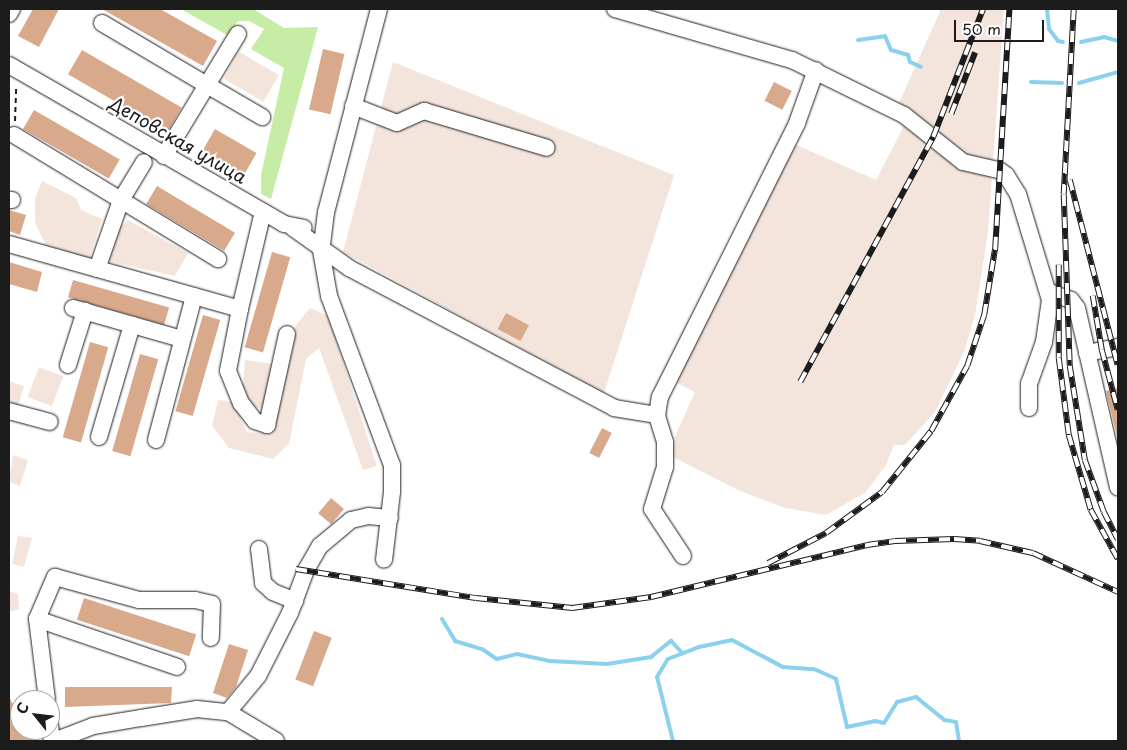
<!DOCTYPE html>
<meta charset="utf-8">
<style>
body{margin:0}
#map{position:relative;width:1127px;height:750px;overflow:hidden;background:#fff;font-family:"Playpen Sans",sans-serif}
div>[style]{position:absolute}
[style*='--x']{left:calc(var(--x)*1px);top:calc(var(--y)*1px);width:calc(var(--w)*1px);rotate:calc(var(--a)*1deg)}
.built>*{inset:0;background:#f4e5dc;transform-origin:0 0}
.green>*{inset:0;background:#c7eca5}
.stream>*{height:4px;margin:-2px;padding:0 2px;transform-origin:2px;border-radius:2px;background:#8bd1ed}
.building>*{inset:0;background:#d9a98b;transform-origin:0 0}
.path>*{height:2px;margin-top:-1px;transform-origin:0;background:repeating-linear-gradient(90deg,#1c1c1c 0 5px,transparent 0 9px)}
.roads{filter:drop-shadow(0 0 1px #1c1c1c) drop-shadow(0 0 1px #1c1c1c)}
.minor>*{height:16px;margin:-8px;padding:0 8px;transform-origin:8px;border-radius:8px;background:#fff}
.rail>*{height:5.5px;margin-top:-2.75px;transform-origin:0;background:repeating-linear-gradient(90deg,#fff 0 11px,#1c1c1c 0 22px);box-sizing:border-box;border-block:1px solid #1c1c1c}
span{translate:-50% -50%;white-space:nowrap;text-align:center;line-height:1.15;-webkit-text-stroke:4.5px #fff;paint-order:stroke}
.street-label{font-size:18px;color:#1c1c1c}
.frame{position:absolute;inset:0;border:10px solid #1c1c1c;pointer-events:none}
.north{position:absolute;left:10px;top:690px;width:50px;height:50px;box-sizing:border-box;background:#fff;border:1px solid #a4a4a4;border-radius:50%;rotate:299deg;font-size:14px;font-weight:700;line-height:20px;text-align:center;color:#1c1c1c}
.north::after{content:'';display:block;margin:auto;width:18px;height:22px;background:#1c1c1c;clip-path:polygon(50% 0,100% 100%,50% 72%,0 100%)}
.scale{position:absolute;left:954px;top:20px;width:90px;height:22px;box-sizing:border-box;border:2px solid #1c1c1c;border-top:0;padding-left:6px;font-size:15px;line-height:18px;white-space:nowrap;color:#1c1c1c;-webkit-text-stroke:4px #fff;paint-order:stroke}
</style>
<div id="map">
<div class="built">
<i style="clip-path:polygon(941px 9px,1004px 9px,988px 232px,975px 315px,964px 352px,935px 412px,905px 445px,894px 445px,886px 465px,865px 493px,826px 515px,785px 508px,740px 491px,671px 456px,676px 434px,695px 392px,675px 382px,792px 143px,876px 180px,912px 110px,899px 103px)"></i>
<i style="left:239px;top:52px;width:46px;height:31px;rotate:30deg"></i>
<i style="clip-path:polygon(393px 62px,674px 175px,604px 393px,343px 252px)"></i>
<i style="clip-path:polygon(42px 181px,76px 198px,81px 210px,102px 219px,89px 260px,46px 245px,35px 223px,35px 199px)"></i>
<i style="clip-path:polygon(128px 220px,188px 253px,175px 276px,107px 261px,115px 232px)"></i>
<i style="clip-path:polygon(310px 308px,328px 316px,377px 466px,363px 470px,319px 348px,306px 359px,289px 444px,273px 459px,229px 448px,212px 426px,218px 400px,233px 402px,247px 432px,272px 434px,296px 325px)"></i>
<i style="clip-path:polygon(245px 360px,275px 364px,265px 410px,252px 406px,243px 387px)"></i>
<i style="left:39px;top:367px;width:26px;height:32px;rotate:21deg"></i>
<i style="clip-path:polygon(9px 381px,24px 386px,18px 406px,9px 403px)"></i>
<i style="clip-path:polygon(13px 455px,28px 460px,20px 486px,9px 482px)"></i>
<i style="clip-path:polygon(18px 536px,32px 538px,24px 567px,12px 564px)"></i>
<i style="clip-path:polygon(9px 591px,18px 594px,19px 609px,9px 612px)"></i>
</div>
<div class="green">
<i style="clip-path:polygon(181px 9px,253px 9px,284px 28px,318px 27px,271px 199px,261px 194px,261px 175px,284px 68px,251px 49px,264px 29px,249px 21px,238px 21px,227px 35px)"></i>
</div>
<div class="stream">
<i style="--x:1047;--y:9;--w:20;--a:84"></i>
<i style="--x:1049;--y:29;--w:15;--a:53"></i>
<i style="--x:1058;--y:41;--w:5;--a:11"></i>
<i style="--x:858;--y:40;--w:27;--a:-8"></i>
<i style="--x:885;--y:36;--w:15;--a:67"></i>
<i style="--x:891;--y:50;--w:18;--a:16"></i>
<i style="--x:908;--y:55;--w:7;--a:74"></i>
<i style="--x:910;--y:62;--w:12;--a:24"></i>
<i style="--x:1081;--y:42;--w:24;--a:-12"></i>
<i style="--x:1104;--y:37;--w:15;--a:16"></i>
<i style="--x:1031;--y:82;--w:31;--a:2"></i>
<i style="--x:1079;--y:83;--w:41;--a:-15.8"></i>
<i style="--x:442;--y:619;--w:26;--a:59"></i>
<i style="--x:455;--y:641;--w:28;--a:17"></i>
<i style="--x:482;--y:649;--w:18;--a:34"></i>
<i style="--x:497;--y:659;--w:21;--a:-14"></i>
<i style="--x:517;--y:654;--w:33;--a:12"></i>
<i style="--x:549;--y:661;--w:58;--a:3"></i>
<i style="--x:607;--y:664;--w:45;--a:-9"></i>
<i style="--x:651;--y:657;--w:26;--a:-39"></i>
<i style="--x:671;--y:641;--w:16;--a:47"></i>
<i style="--x:673;--y:741;--w:66;--a:-104"></i>
<i style="--x:657;--y:677;--w:21;--a:-59"></i>
<i style="--x:668;--y:659;--w:33;--a:-21"></i>
<i style="--x:699;--y:647;--w:34;--a:-12"></i>
<i style="--x:732;--y:640;--w:58;--a:27.9"></i>
<i style="--x:783;--y:667;--w:31;--a:4"></i>
<i style="--x:814;--y:669;--w:24;--a:24"></i>
<i style="--x:836;--y:679;--w:49;--a:77.1"></i>
<i style="--x:847;--y:727;--w:29;--a:-12"></i>
<i style="--x:875;--y:721;--w:9;--a:13"></i>
<i style="--x:884;--y:723;--w:25;--a:-58"></i>
<i style="--x:897;--y:702;--w:20;--a:-15"></i>
<i style="--x:916;--y:697;--w:36;--a:39"></i>
<i style="--x:944;--y:720;--w:12;--a:9"></i>
<i style="--x:956;--y:722;--w:19;--a:81"></i>
</div>
<div class="building">
<i style="clip-path:polygon(33px 9px,59px 9px,39px 47px,18px 36px)"></i>
<i style="clip-path:polygon(102px 9px,160px 9px,217px 41px,203px 66px)"></i>
<i style="left:323px;top:49px;width:22px;height:62px;rotate:13deg"></i>
<i style="left:82px;top:50px;width:115px;height:28px;rotate:30deg"></i>
<i style="left:774px;top:82px;width:20px;height:21px;rotate:27deg"></i>
<i style="left:34px;top:110px;width:99px;height:22px;rotate:30deg"></i>
<i style="left:215px;top:129px;width:48px;height:25px;rotate:30deg"></i>
<i style="left:157px;top:186px;width:91px;height:21px;rotate:31deg"></i>
<i style="clip-path:polygon(9px 210px,26px 215px,20px 235px,9px 231px)"></i>
<i style="left:272px;top:252px;width:19px;height:99px;rotate:16deg"></i>
<i style="clip-path:polygon(9px 262px,42px 272px,37px 292px,9px 284px)"></i>
<i style="left:73px;top:280px;width:100px;height:18px;rotate:16deg"></i>
<i style="left:506px;top:313px;width:26px;height:18px;rotate:28deg"></i>
<i style="left:203px;top:315px;width:18px;height:100px;rotate:16deg"></i>
<i style="left:90px;top:342px;width:19px;height:99px;rotate:16deg"></i>
<i style="left:140px;top:354px;width:19px;height:101px;rotate:16deg"></i>
<i style="clip-path:polygon(1118px 388px,1118px 440px,1106px 391px)"></i>
<i style="left:602px;top:428px;width:11px;height:28px;rotate:27deg"></i>
<i style="left:331px;top:498px;width:17px;height:20px;rotate:40deg"></i>
<i style="left:84px;top:598px;width:118px;height:23px;rotate:18deg"></i>
<i style="left:314px;top:631px;width:19px;height:52px;rotate:21deg"></i>
<i style="clip-path:polygon(229px 644px,248px 650px,236px 687px,227px 698px,213px 693px)"></i>
<i style="clip-path:polygon(65px 687px,172px 687px,171px 703px,65px 707px)"></i>
<i style="clip-path:polygon(9px 697px,20px 716px,20px 730px,28px 730px,35px 741px,9px 741px)"></i>
</div>
<div class="path">
<i style="--x:15;--y:121;--w:33;--a:-88"></i>
</div>
<div class="roads">
<div class="minor">
<i style="--x:379;--y:9;--w:210;--a:104.6"></i>
<i style="--x:326;--y:212;--w:38;--a:97"></i>
<i style="--x:321;--y:250;--w:47;--a:80.1"></i>
<i style="--x:329;--y:296;--w:180;--a:69.6"></i>
<i style="--x:392;--y:465;--w:27;--a:90"></i>
<i style="--x:392;--y:492;--w:68;--a:96.7"></i>
<i style="--x:615;--y:9;--w:184;--a:16.1"></i>
<i style="--x:792;--y:60;--w:125;--a:26.2"></i>
<i style="--x:904;--y:115;--w:75;--a:38.5"></i>
<i style="--x:963;--y:162;--w:37;--a:13"></i>
<i style="--x:999;--y:170;--w:9;--a:36"></i>
<i style="--x:1006;--y:175;--w:22;--a:58"></i>
<i style="--x:1018;--y:194;--w:111;--a:73.2"></i>
<i style="--x:1050;--y:300;--w:42;--a:98.1"></i>
<i style="--x:1044;--y:342;--w:45;--a:109.7"></i>
<i style="--x:1029;--y:384;--w:24;--a:90"></i>
<i style="--x:9;--y:14;--w:6;--a:-59"></i>
<i style="--x:102;--y:23;--w:122;--a:30.6"></i>
<i style="--x:207;--y:85;--w:83;--a:121.2"></i>
<i style="--x:238;--y:34;--w:60;--a:121.3"></i>
<i style="--x:207;--y:85;--w:64;--a:30.2"></i>
<i style="--x:9;--y:65;--w:318;--a:30"></i>
<i style="--x:284;--y:224;--w:20;--a:11"></i>
<i style="--x:353;--y:106;--w:47;--a:21.1"></i>
<i style="--x:397;--y:123;--w:30;--a:-24"></i>
<i style="--x:424;--y:111;--w:128;--a:16.7"></i>
<i style="--x:14;--y:135;--w:239;--a:31.3"></i>
<i style="--x:9;--y:200;--w:3;--a:0"></i>
<i style="--x:293;--y:228;--w:69;--a:35.5"></i>
<i style="--x:349;--y:268;--w:300;--a:27.8"></i>
<i style="--x:614;--y:408;--w:44;--a:9.2"></i>
<i style="--x:9;--y:244;--w:240;--a:15.7"></i>
<i style="--x:240;--y:309;--w:100;--a:-76.7"></i>
<i style="--x:97;--y:269;--w:73;--a:-70.8"></i>
<i style="--x:121;--y:200;--w:44;--a:-58.8"></i>
<i style="--x:1049;--y:292;--w:23;--a:20"></i>
<i style="--x:1071;--y:300;--w:10;--a:53"></i>
<i style="--x:1077;--y:308;--w:184;--a:77.1"></i>
<i style="--x:73;--y:308;--w:113;--a:15.9"></i>
<i style="--x:240;--y:309;--w:63;--a:101"></i>
<i style="--x:228;--y:371;--w:35;--a:68"></i>
<i style="--x:241;--y:403;--w:23;--a:52"></i>
<i style="--x:255;--y:421;--w:13;--a:18"></i>
<i style="--x:267;--y:425;--w:93;--a:-77.6"></i>
<i style="--x:1087;--y:353;--w:32;--a:-11"></i>
<i style="--x:68;--y:365;--w:57;--a:-72.5"></i>
<i style="--x:9;--y:411;--w:42;--a:15"></i>
<i style="--x:99;--y:437;--w:117;--a:-73.6"></i>
<i style="--x:156;--y:440;--w:149;--a:-75.2"></i>
<i style="--x:259;--y:549;--w:34;--a:83"></i>
<i style="--x:263;--y:583;--w:13;--a:42"></i>
<i style="--x:273;--y:592;--w:24;--a:22"></i>
<i style="--x:683;--y:556;--w:56;--a:-123.4"></i>
<i style="--x:652;--y:509;--w:44;--a:-72.8"></i>
<i style="--x:665;--y:467;--w:25;--a:-90"></i>
<i style="--x:665;--y:442;--w:28;--a:-107"></i>
<i style="--x:657;--y:415;--w:18;--a:-81"></i>
<i style="--x:660;--y:397;--w:306;--a:-63.4"></i>
<i style="--x:797;--y:123;--w:56;--a:-70.3"></i>
<i style="--x:37;--y:619;--w:148;--a:18.9"></i>
<i style="--x:47;--y:700;--w:82;--a:-97"></i>
<i style="--x:37;--y:619;--w:46;--a:-66.8"></i>
<i style="--x:55;--y:577;--w:87;--a:15.3"></i>
<i style="--x:139;--y:600;--w:56;--a:0"></i>
<i style="--x:195;--y:600;--w:17;--a:13"></i>
<i style="--x:212;--y:604;--w:34;--a:92"></i>
<i style="--x:228;--y:712;--w:56;--a:31.1"></i>
<i style="--x:50;--y:725;--w:16;--a:83"></i>
<i style="--x:54;--y:741;--w:42;--a:-21"></i>
<i style="--x:93;--y:726;--w:49;--a:-9.5"></i>
<i style="--x:141;--y:718;--w:57;--a:-9.1"></i>
<i style="--x:197;--y:709;--w:31;--a:6"></i>
<i style="--x:228;--y:712;--w:47;--a:-50.2"></i>
<i style="--x:258;--y:676;--w:71;--a:-63.1"></i>
<i style="--x:290;--y:613;--w:46;--a:-69.6"></i>
<i style="--x:306;--y:570;--w:28;--a:-60"></i>
<i style="--x:320;--y:546;--w:40;--a:-40"></i>
<i style="--x:351;--y:520;--w:17;--a:-13"></i>
<i style="--x:368;--y:516;--w:22;--a:5"></i>
</div>
</div>
<div class="rail">
<i style="--x:1074;--y:9;--w:186;--a:93.1"></i>
<i style="--x:1064;--y:195;--w:171;--a:88"></i>
<i style="--x:1070;--y:366;--w:95;--a:80.9"></i>
<i style="--x:1085;--y:460;--w:55;--a:69.9"></i>
<i style="--x:1104;--y:512;--w:31;--a:63"></i>
<i style="--x:951;--y:114;--w:66;--a:-68.8"></i>
<i style="--x:1070;--y:180;--w:191;--a:75.5"></i>
<i style="--x:1059;--y:265;--w:93;--a:90"></i>
<i style="--x:1059;--y:358;--w:78;--a:82.6"></i>
<i style="--x:1069;--y:435;--w:78;--a:73.7"></i>
<i style="--x:1091;--y:510;--w:56;--a:61.1"></i>
<i style="--x:1093;--y:296;--w:55;--a:80.5"></i>
<i style="--x:1102;--y:350;--w:62;--a:75.1"></i>
<i style="--x:800;--y:382;--w:279;--a:-61.5"></i>
<i style="--x:933;--y:137;--w:137;--a:-68.7"></i>
<i style="--x:768;--y:563;--w:65;--a:-27.3"></i>
<i style="--x:826;--y:533;--w:69;--a:-36.2"></i>
<i style="--x:882;--y:492;--w:78;--a:-51.2"></i>
<i style="--x:931;--y:431;--w:74;--a:-61"></i>
<i style="--x:967;--y:366;--w:54;--a:-71.6"></i>
<i style="--x:984;--y:315;--w:68;--a:-80.7"></i>
<i style="--x:995;--y:248;--w:239;--a:-86.6"></i>
<i style="--x:296;--y:569;--w:182;--a:9.2"></i>
<i style="--x:476;--y:598;--w:97;--a:5.9"></i>
<i style="--x:572;--y:608;--w:80;--a:-7.9"></i>
<i style="--x:651;--y:597;--w:222;--a:-13.5"></i>
<i style="--x:867;--y:545;--w:28;--a:-8"></i>
<i style="--x:895;--y:541;--w:59;--a:-1.9"></i>
<i style="--x:954;--y:539;--w:26;--a:4"></i>
<i style="--x:980;--y:541;--w:54;--a:12.8"></i>
<i style="--x:1033;--y:553;--w:94;--a:24.6"></i>
</div>
<div class="street-label">
<span style="left:178px;top:140px;rotate:30deg">Деповская улица</span>
</div>
<div class="frame"></div>
<div class="north">С</div>
<div class="scale">50 m</div>
</div>
